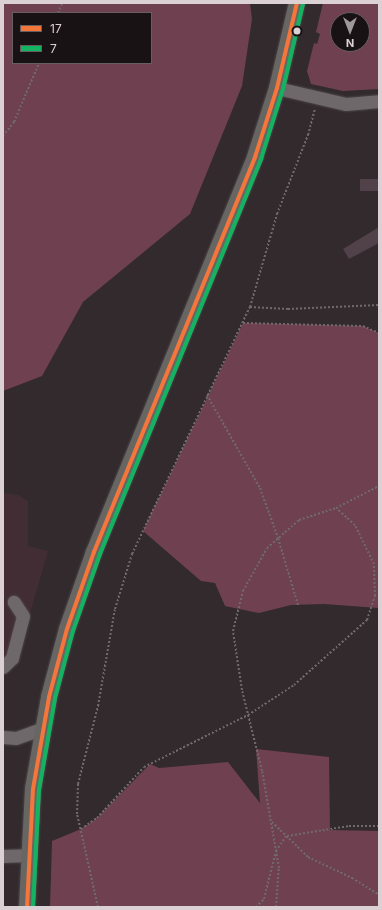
<!DOCTYPE html>
<style>
body{margin:0}
#map{position:relative;width:382px;height:910px;overflow:hidden;background:#322a2d;font-family:Inter,sans-serif}
div>[style]{position:absolute}
[style*='--x']{left:calc(var(--x)*1px);top:calc(var(--y)*1px);width:calc(var(--w)*1px);rotate:calc(var(--a)*1deg)}
.built>*{inset:0;background:#422d35}
.green>*{inset:0;background:#6f4050}
.building>*{inset:0;background:#514148;transform-origin:0 0}
.path>*{height:2px;margin-top:-1px;transform-origin:0;background:repeating-linear-gradient(90deg,#6f696b 0 2px,transparent 0 4px)}
.roads{filter:drop-shadow(0 0 1px #4c4548) drop-shadow(0 0 1px #4c4548)}
.minor>*{height:13px;margin:-6.5px;padding:0 6.5px;transform-origin:6.5px;border-radius:6.5px;background:#6e686a}
.major>*{height:16px;margin:-8px;padding:0 8px;transform-origin:8px;border-radius:8px;background:#686663}
.bus-1>*{height:4px;margin:-2px;padding:0 2px;transform-origin:2px;border-radius:2px;background:#f5763a}
.bus-2>*{height:4px;margin:-2px;padding:0 2px;transform-origin:2px;border-radius:2px;background:#13b361}
.dots>*{width:11px;height:11px;translate:-50% -50%;box-sizing:border-box;border:2px solid #191214;border-radius:50%}
span{translate:-50% -50%;white-space:nowrap;text-align:center;line-height:1.15;-webkit-text-stroke:3px #191214;paint-order:stroke}
.frame{position:absolute;inset:0;border:4px solid #dbd1d4;pointer-events:none}
.legend{position:absolute;left:12px;top:12px;width:140px;height:52px;box-sizing:border-box;background:#191214;border:1px solid #675e61;margin:0;padding:5px 7px;list-style:none;font-size:12px;color:#dbd1d4}
.legend li{display:flex;align-items:center;gap:8px;height:20px}
.legend b{width:20px;border:1px solid #675e61}
.north{position:absolute;left:330px;top:12px;width:40px;height:40px;box-sizing:border-box;background:#191214;border:1px solid #675e61;border-radius:50%;rotate:180deg;font-size:11px;font-weight:700;line-height:16px;text-align:center;color:#dbd1d4}
.north::after{content:'';display:block;margin:auto;width:14px;height:18px;background:#a0979a;clip-path:polygon(50% 0,100% 100%,50% 72%,0 100%)}
</style>
<div id="map">
<div class="built">
<i style="clip-path:polygon(3px 493px,18px 495px,28px 501px,28px 546px,48px 551px,18px 656px,3px 675px)"></i>
</div>
<div class="green">
<i style="clip-path:polygon(evenodd,3px 3px,250px 3px,252px 19px,242px 86px,190px 214px,83px 302px,42px 376px,3px 391px,3px 3px,13px 13px,151px 13px,151px 63px,13px 63px,13px 13px)"></i>
<i style="clip-path:polygon(evenodd,323px 3px,379px 3px,379px 89px,343px 91px,311px 84px,307px 71px,314px 43px,317px 44px,320px 34px,316px 32px,323px 3px,338px 20px,362px 20px,362px 44px,338px 44px,338px 20px)"></i>
<i style="clip-path:polygon(243px 323px,363px 326px,379px 333px,379px 608px,324px 604px,291px 605px,259px 613px,225px 606px,215px 583px,201px 581px,143px 531px)"></i>
<i style="clip-path:polygon(256px 749px,329px 757px,330px 830px,379px 831px,379px 907px,50px 907px,52px 841px,81px 829px,97px 818px,150px 764px,159px 768px,228px 762px,260px 803px)"></i>
</div>
<div class="building">
<i style="left:379px;top:179px;width:12px;height:19px;rotate:90deg"></i>
<i style="clip-path:polygon(379px 227px,379px 243px,349px 259px,343px 249px)"></i>
</div>
<div class="path">
<i style="--x:58;--y:13;--w:11;--a:-68"></i>
<i style="--x:3;--y:136;--w:18;--a:-52"></i>
<i style="--x:14;--y:122;--w:64;--a:-67"></i>
<i style="--x:250;--y:307;--w:38;--a:3"></i>
<i style="--x:288;--y:309;--w:91;--a:-2.5"></i>
<i style="--x:243;--y:323;--w:120;--a:1.4"></i>
<i style="--x:363;--y:326;--w:17;--a:24"></i>
<i style="--x:207;--y:395;--w:107;--a:60.3"></i>
<i style="--x:260;--y:488;--w:53;--a:70.2"></i>
<i style="--x:278;--y:538;--w:70;--a:73.4"></i>
<i style="--x:272;--y:822;--w:50;--a:44.2"></i>
<i style="--x:308;--y:857;--w:49;--a:25.5"></i>
<i style="--x:352;--y:878;--w:32;--a:32"></i>
<i style="--x:81;--y:829;--w:19;--a:-35"></i>
<i style="--x:97;--y:818;--w:69;--a:-47.3"></i>
<i style="--x:144;--y:767;--w:116;--a:-26.6"></i>
<i style="--x:248;--y:715;--w:55;--a:-33.1"></i>
<i style="--x:294;--y:685;--w:98;--a:-41.7"></i>
<i style="--x:367;--y:620;--w:25;--a:-72"></i>
<i style="--x:375;--y:596;--w:32;--a:-92"></i>
<i style="--x:374;--y:564;--w:43;--a:-116"></i>
<i style="--x:355;--y:525;--w:24;--a:-138"></i>
<i style="--x:287;--y:836;--w:63;--a:-9.2"></i>
<i style="--x:349;--y:826;--w:30;--a:0"></i>
<i style="--x:98;--y:907;--w:95;--a:-102.7"></i>
<i style="--x:77;--y:814;--w:30;--a:-88"></i>
<i style="--x:78;--y:784;--w:81;--a:-75.6"></i>
<i style="--x:98;--y:706;--w:98;--a:-80.1"></i>
<i style="--x:115;--y:609;--w:58;--a:-72.8"></i>
<i style="--x:132;--y:554;--w:274;--a:-64.5"></i>
<i style="--x:250;--y:307;--w:97;--a:-73.8"></i>
<i style="--x:277;--y:214;--w:85;--a:-68.6"></i>
<i style="--x:308;--y:135;--w:28;--a:-75"></i>
<i style="--x:256;--y:907;--w:11;--a:-45"></i>
<i style="--x:264;--y:899;--w:49;--a:-76"></i>
<i style="--x:276;--y:851;--w:18;--a:-56"></i>
<i style="--x:276;--y:907;--w:39;--a:-86"></i>
<i style="--x:279;--y:868;--w:98;--a:-99.9"></i>
<i style="--x:262;--y:771;--w:83;--a:-103.9"></i>
<i style="--x:242;--y:690;--w:60;--a:-98.7"></i>
<i style="--x:233;--y:631;--w:41;--a:-76"></i>
<i style="--x:243;--y:591;--w:49;--a:-60.8"></i>
<i style="--x:267;--y:548;--w:43;--a:-41.2"></i>
<i style="--x:299;--y:520;--w:39;--a:-18"></i>
<i style="--x:336;--y:508;--w:48;--a:-27.1"></i>
</div>
<div class="roads">
<div class="minor">
<i style="--x:277;--y:88;--w:71;--a:13.1"></i>
<i style="--x:346;--y:104;--w:33;--a:-5"></i>
<i style="--x:3;--y:667;--w:13;--a:-45"></i>
<i style="--x:12;--y:658;--w:43;--a:-75.3"></i>
<i style="--x:23;--y:616;--w:17;--a:-123"></i>
<i style="--x:3;--y:737;--w:13;--a:4"></i>
<i style="--x:16;--y:738;--w:29;--a:-20"></i>
<i style="--x:3;--y:856;--w:25;--a:-2"></i>
</div>
<div class="major">
<i style="--x:27;--y:907;--w:118;--a:-87.1"></i>
<i style="--x:33;--y:789;--w:93;--a:-80.1"></i>
<i style="--x:49;--y:697;--w:70;--a:-75.2"></i>
<i style="--x:67;--y:629;--w:82;--a:-70.7"></i>
<i style="--x:94;--y:552;--w:427;--a:-67.8"></i>
<i style="--x:255;--y:157;--w:72;--a:-72.3"></i>
<i style="--x:277;--y:88;--w:87;--a:-76.8"></i>
</div>
</div>
<div class="bus-1">
<i style="--x:27;--y:907;--w:118;--a:-87.1"></i>
<i style="--x:33;--y:789;--w:93;--a:-80.1"></i>
<i style="--x:49;--y:697;--w:70;--a:-75.2"></i>
<i style="--x:67;--y:629;--w:82;--a:-70.7"></i>
<i style="--x:94;--y:552;--w:427;--a:-67.8"></i>
<i style="--x:255;--y:157;--w:72;--a:-72.3"></i>
<i style="--x:277;--y:88;--w:87;--a:-76.8"></i>
</div>
<div class="bus-2">
<i style="--x:33;--y:907;--w:117;--a:-87.1"></i>
<i style="--x:39;--y:790;--w:93;--a:-80.1"></i>
<i style="--x:55;--y:698;--w:69;--a:-75"></i>
<i style="--x:73;--y:631;--w:82;--a:-70.7"></i>
<i style="--x:100;--y:554;--w:427;--a:-67.8"></i>
<i style="--x:261;--y:159;--w:73;--a:-72.6"></i>
<i style="--x:283;--y:89;--w:87;--a:-76.8"></i>
</div>
<div class="dots">
<i style="left:297px;top:31px;background:#dbd1d4"></i>
</div>
<div class="frame"></div>
<ul class="legend">
<li><b style="height:5px;background:#f5763a"></b>17</li>
<li><b style="height:5px;background:#13b361"></b>7</li>
</ul>
<div class="north">N</div>
</div>
